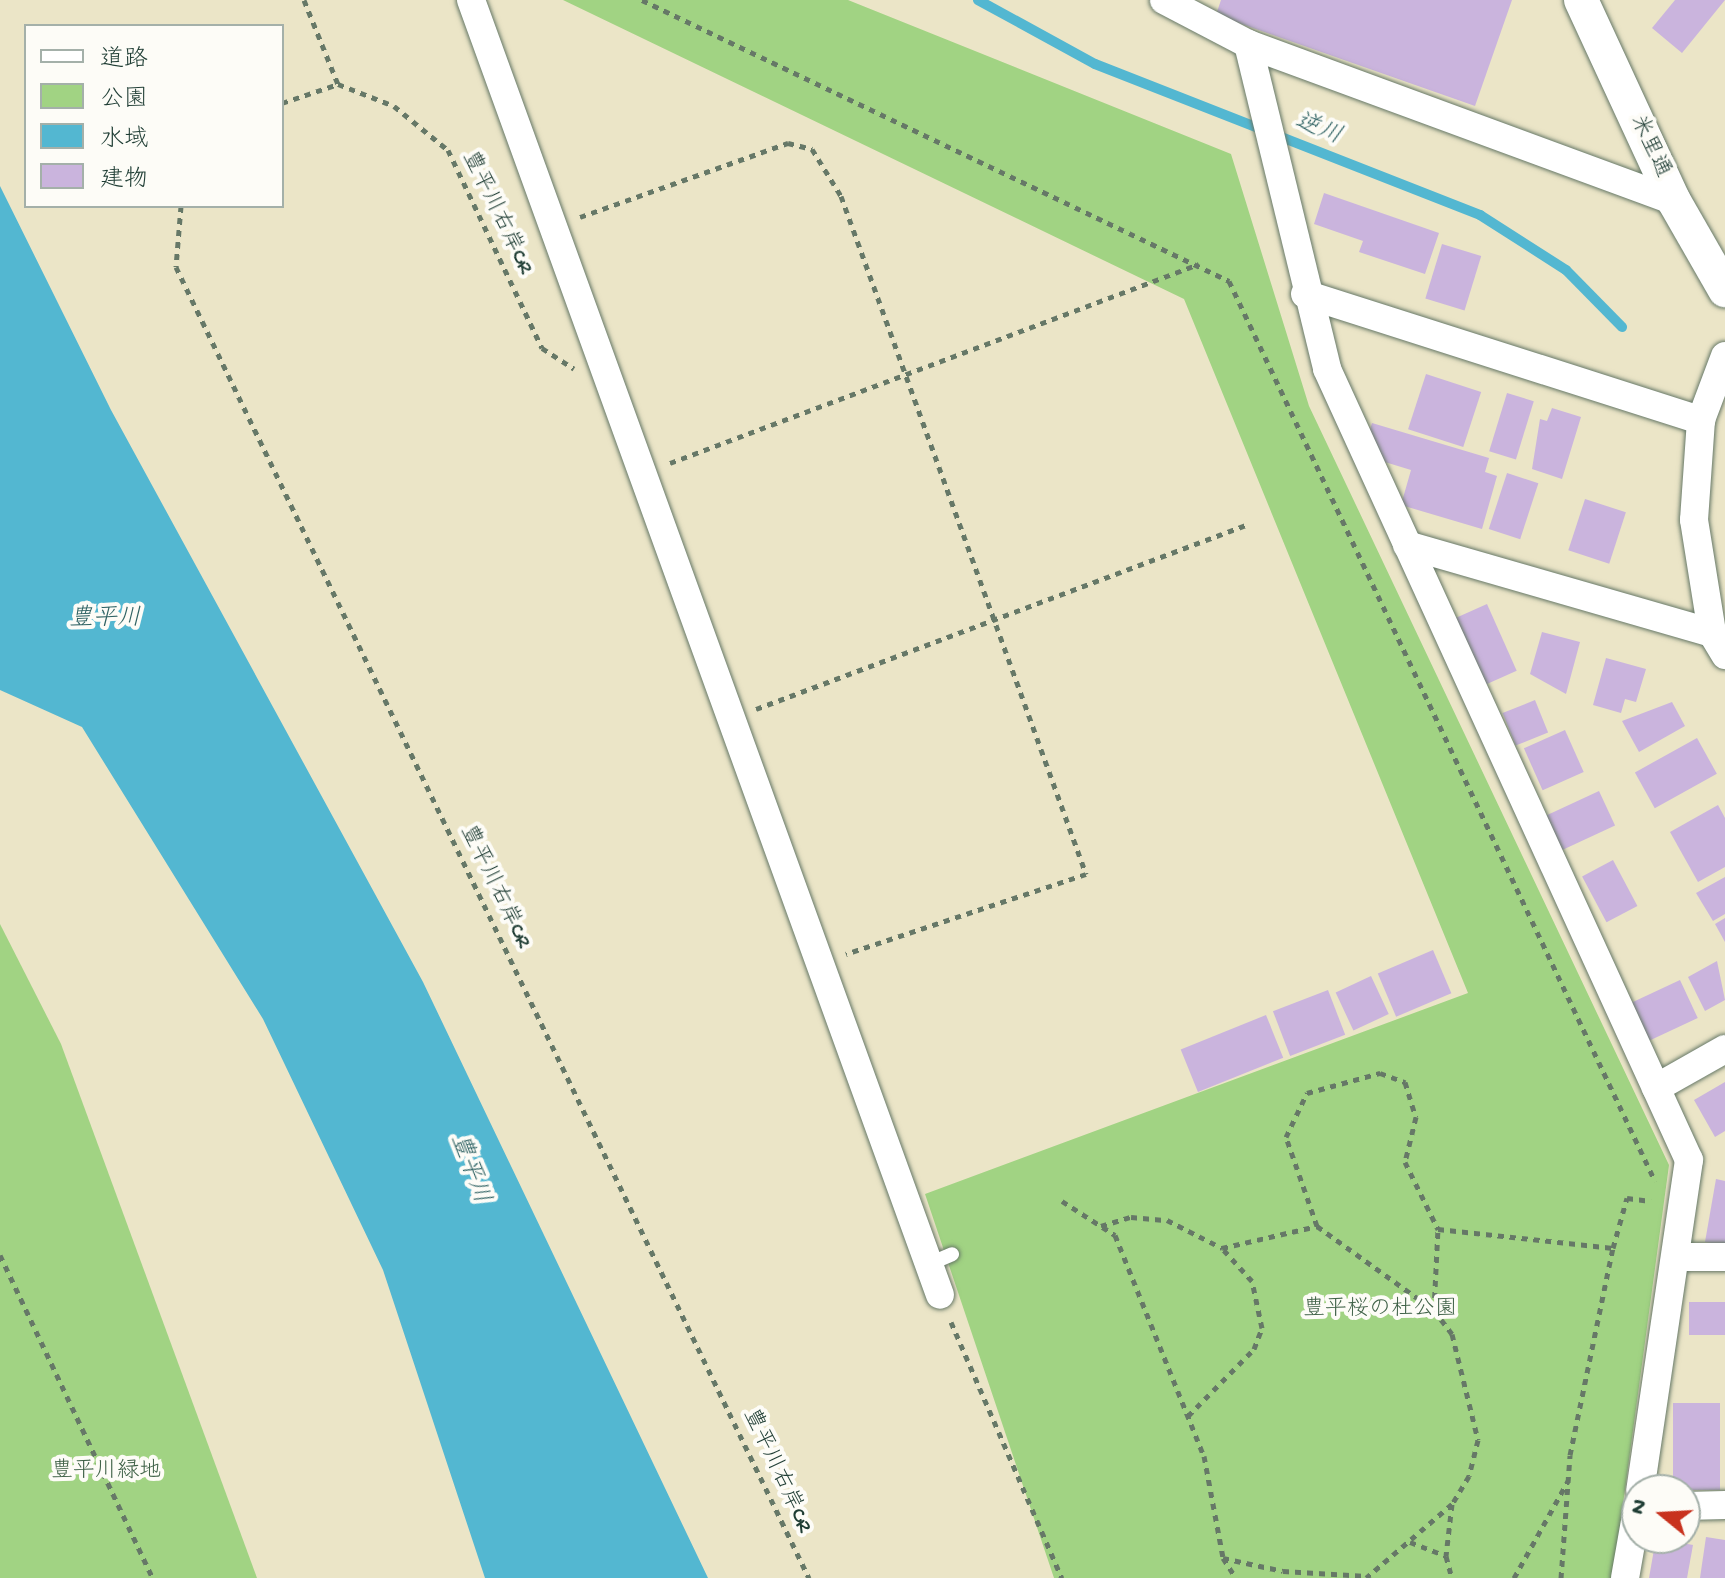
<!DOCTYPE html>
<meta charset="utf-8">
<style>
body{margin:0}
#map{position:relative;width:1725px;height:1578px;overflow:hidden;background:#ebe5c7;font-family:"Gochi Hand","Klee One",sans-serif}
div>[style]{position:absolute}
[style*='--x']{left:calc(var(--x)*1px);top:calc(var(--y)*1px);width:calc(var(--w)*1px);rotate:calc(var(--a)*1deg)}
.green>*{inset:0;background:#a1d383}
.water>*{inset:0;background:#53b7d1}
.stream>*{height:10px;margin:-5px;padding:0 5px;transform-origin:5px;border-radius:5px;background:#53b7d1}
.building>*{inset:0;background:#cab4dd;transform-origin:0 0}
.path>*{height:5px;margin-top:-2.5px;transform-origin:0;background:repeating-linear-gradient(90deg,#667867 0 6px,transparent 0 12px)}
.roads{filter:drop-shadow(0 0 2px #667867) drop-shadow(0 0 2px #667867)}
.service>*{height:14px;margin:-7px;padding:0 7px;transform-origin:7px;border-radius:7px;background:#fff}
.minor>*{height:28px;margin:-14px;padding:0 14px;transform-origin:14px;border-radius:14px;background:#fff}
.tertiary>*{height:34px;margin:-17px;padding:0 17px;transform-origin:17px;border-radius:17px;background:#fff}
span{translate:-50% -50%;white-space:nowrap;text-align:center;line-height:1.15;-webkit-text-stroke:8px #fdfcf7;paint-order:stroke}
.street-label{font-size:22px;color:#1f3d34}
.park-label{font-size:22px;color:#406248}
.water-label{font-size:24px;color:#2f6263;font-style:italic}
.legend{position:absolute;left:24px;top:24px;width:260px;height:184px;box-sizing:border-box;background:#fdfcf7;border:2px solid #a4b0a9;margin:0;padding:10px 14px;list-style:none;font-size:24px;color:#1f3d34}
.legend li{display:flex;align-items:center;gap:16px;height:40px}
.legend b{width:40px;border:2px solid #a4b0a9}
.north{position:absolute;left:1621px;top:1474px;width:80px;height:80px;box-sizing:border-box;background:#fdfcf7;border:2px solid #a4b0a9;border-radius:50%;rotate:288deg;font-size:22px;font-weight:700;line-height:32px;text-align:center;color:#1f3d34}
.north::after{content:'';display:block;margin:auto;width:28px;height:36px;background:#c8321e;clip-path:polygon(50% 0,100% 100%,50% 72%,0 100%)}
</style>
<div id="map">
<div class="green">
<i style="clip-path:polygon(563px 0,848px 0,1231px 154px,1309px 406px,1669px 1165px,1613px 1578px,1054px 1578px,925px 1194px,1468px 993px,1184px 299px)"></i>
<i style="clip-path:polygon(0 924px,61px 1044px,257px 1578px,0 1578px)"></i>
</div>
<div class="water">
<i style="clip-path:polygon(0 186px,111px 410px,423px 982px,708px 1578px,485px 1578px,383px 1270px,263px 1019px,82px 727px,0 690px)"></i>
</div>
<div class="stream">
<i style="--x:978;--y:0;--w:133;--a:28.7"></i>
<i style="--x:1095;--y:64;--w:414;--a:21.4"></i>
<i style="--x:1480;--y:215;--w:102;--a:32.6"></i>
<i style="--x:1566;--y:270;--w:80;--a:45.5"></i>
</div>
<div class="building">
<i style="clip-path:polygon(1221px 0,1512px 0,1475px 106px,1216px 15px)"></i>
<i style="clip-path:polygon(1675px 0,1725px 0,1682px 53px,1652px 28px)"></i>
<i style="clip-path:polygon(1324px 193px,1439px 233px,1425px 274px,1359px 252px,1363px 241px,1314px 224px)"></i>
<i style="left:1442px;top:244px;width:41px;height:57px;rotate:17deg"></i>
<i style="left:1426px;top:374px;width:58px;height:58px;rotate:18deg"></i>
<i style="left:1507px;top:393px;width:28px;height:61px;rotate:17deg"></i>
<i style="clip-path:polygon(1552px 408px,1581px 417px,1562px 479px,1532px 469px,1540px 419px,1547px 421px)"></i>
<i style="clip-path:polygon(1372px 423px,1489px 458px,1485px 472px,1497px 476px,1482px 529px,1401px 505px,1411px 470px,1375px 459px,1378px 447px,1366px 443px)"></i>
<i style="left:1507px;top:473px;width:33px;height:59px;rotate:18deg"></i>
<i style="left:1585px;top:499px;width:43px;height:54px;rotate:18deg"></i>
<i style="left:1487px;top:604px;width:73px;height:35px;rotate:66deg"></i>
<i style="clip-path:polygon(1542px 632px,1580px 642px,1566px 694px,1530px 674px)"></i>
<i style="clip-path:polygon(1606px 658px,1646px 669px,1636px 702px,1625px 699px,1621px 713px,1593px 705px)"></i>
<i style="left:1535px;top:700px;width:35px;height:35px;rotate:68deg"></i>
<i style="clip-path:polygon(1672px 702px,1685px 726px,1639px 752px,1622px 721px)"></i>
<i style="left:1565px;top:730px;width:46px;height:45px;rotate:66deg"></i>
<i style="left:1697px;top:738px;width:41px;height:71px;rotate:61deg"></i>
<i style="left:1599px;top:791px;width:38px;height:63px;rotate:65deg"></i>
<i style="clip-path:polygon(1718px 805px,1725px 818px,1725px 867px,1698px 882px,1670px 832px)"></i>
<i style="left:1613px;top:860px;width:52px;height:35px;rotate:62deg"></i>
<i style="clip-path:polygon(1725px 877px,1725px 914px,1713px 921px,1696px 893px)"></i>
<i style="clip-path:polygon(1725px 918px,1725px 942px,1715px 924px)"></i>
<i style="left:1433px;top:950px;width:47px;height:60px;rotate:67deg"></i>
<i style="clip-path:polygon(1717px 961px,1725px 1000px,1705px 1011px,1688px 977px)"></i>
<i style="left:1371px;top:976px;width:42px;height:39px;rotate:65deg"></i>
<i style="left:1680px;top:980px;width:42px;height:59px;rotate:65deg"></i>
<i style="left:1328px;top:990px;width:48px;height:59px;rotate:69deg"></i>
<i style="left:1266px;top:1015px;width:46px;height:92px;rotate:68deg"></i>
<i style="clip-path:polygon(1725px 1082px,1725px 1131px,1715px 1137px,1694px 1100px)"></i>
<i style="clip-path:polygon(1716px 1179px,1725px 1181px,1725px 1245px,1705px 1242px)"></i>
<i style="left:1725px;top:1302px;width:33px;height:36px;rotate:90deg"></i>
<i style="left:1673px;top:1403px;width:47px;height:87px"></i>
<i style="clip-path:polygon(1706px 1537px,1725px 1540px,1725px 1578px,1700px 1578px)"></i>
<i style="clip-path:polygon(1656px 1538px,1693px 1545px,1687px 1578px,1649px 1578px)"></i>
</div>
<div class="path">
<i style="--x:304;--y:0;--w:91;--a:68"></i>
<i style="--x:642;--y:0;--w:651;--a:25.58"></i>
<i style="--x:1229;--y:281;--w:996;--a:64.67"></i>
<i style="--x:282;--y:103;--w:59;--a:-18.7"></i>
<i style="--x:338;--y:84;--w:60;--a:21.4"></i>
<i style="--x:394;--y:106;--w:70;--a:39.2"></i>
<i style="--x:448;--y:150;--w:219;--a:64.6"></i>
<i style="--x:542;--y:348;--w:38;--a:33"></i>
<i style="--x:181;--y:206;--w:61;--a:94.7"></i>
<i style="--x:176;--y:267;--w:1456;--a:64.23"></i>
<i style="--x:580;--y:217;--w:221;--a:-19.6"></i>
<i style="--x:788;--y:143;--w:25;--a:14"></i>
<i style="--x:812;--y:149;--w:55;--a:58.3"></i>
<i style="--x:841;--y:196;--w:721;--a:70.13"></i>
<i style="--x:1086;--y:874;--w:253;--a:161.6"></i>
<i style="--x:670;--y:463;--w:565;--a:-20.62"></i>
<i style="--x:756;--y:709;--w:523;--a:-20.58"></i>
<i style="--x:1062;--y:1201;--w:63;--a:32.7"></i>
<i style="--x:1115;--y:1235;--w:238;--a:68.1"></i>
<i style="--x:1204;--y:1456;--w:104;--a:79.4"></i>
<i style="--x:1223;--y:1558;--w:24;--a:57"></i>
<i style="--x:1101;--y:1226;--w:31;--a:-17"></i>
<i style="--x:1131;--y:1217;--w:36;--a:5"></i>
<i style="--x:1167;--y:1220;--w:62;--a:27"></i>
<i style="--x:1222;--y:1248;--w:98;--a:-13"></i>
<i style="--x:1317;--y:1226;--w:94;--a:-109.2"></i>
<i style="--x:1286;--y:1137;--w:49;--a:-64.5"></i>
<i style="--x:1307;--y:1093;--w:76;--a:-15.3"></i>
<i style="--x:1380;--y:1073;--w:27;--a:20"></i>
<i style="--x:1405;--y:1082;--w:37;--a:73"></i>
<i style="--x:1416;--y:1117;--w:46;--a:103.7"></i>
<i style="--x:1405;--y:1162;--w:75;--a:63.8"></i>
<i style="--x:1438;--y:1229;--w:176;--a:6.2"></i>
<i style="--x:1317;--y:1226;--w:144;--a:35.7"></i>
<i style="--x:1434;--y:1310;--w:30;--a:53"></i>
<i style="--x:1452;--y:1334;--w:109;--a:76.2"></i>
<i style="--x:1478;--y:1440;--w:37;--a:104"></i>
<i style="--x:1469;--y:1476;--w:33;--a:121"></i>
<i style="--x:1452;--y:1504;--w:113;--a:139.3"></i>
<i style="--x:0;--y:1255;--w:357;--a:64.7"></i>
<i style="--x:1434;--y:1310;--w:81;--a:-87.2"></i>
<i style="--x:951;--y:1322;--w:279;--a:66.6"></i>
<i style="--x:1188;--y:1416;--w:94;--a:-45.4"></i>
<i style="--x:1254;--y:1349;--w:22;--a:-69"></i>
<i style="--x:1262;--y:1328;--w:48;--a:-102"></i>
<i style="--x:1252;--y:1281;--w:45;--a:-132.3"></i>
<i style="--x:1452;--y:1504;--w:52;--a:96.6"></i>
<i style="--x:1446;--y:1556;--w:23;--a:75"></i>
<i style="--x:1410;--y:1542;--w:39;--a:21"></i>
<i style="--x:1223;--y:1558;--w:61;--a:12.2"></i>
<i style="--x:1283;--y:1571;--w:84;--a:3.4"></i>
<i style="--x:1514;--y:1578;--w:111;--a:-60.9"></i>
<i style="--x:1561;--y:1578;--w:123;--a:-85.8"></i>
<i style="--x:1570;--y:1455;--w:211;--a:-78.3"></i>
<i style="--x:1613;--y:1248;--w:52;--a:-74.4"></i>
<i style="--x:1627;--y:1198;--w:24;--a:7"></i>
</div>
<div class="roads">
<div class="service">
<i style="--x:929;--y:1264;--w:25;--a:-23"></i>
</div>
<div class="minor">
<i style="--x:471;--y:0;--w:1377;--a:70.09"></i>
<i style="--x:1164;--y:0;--w:95;--a:27.6"></i>
<i style="--x:1248;--y:44;--w:454;--a:20.2"></i>
<i style="--x:1248;--y:44;--w:334;--a:76.3"></i>
<i style="--x:1327;--y:369;--w:870;--a:65.41"></i>
<i style="--x:1689;--y:1160;--w:334;--a:98.4"></i>
<i style="--x:1305;--y:294;--w:416;--a:17.7"></i>
<i style="--x:1725;--y:356;--w:68;--a:110.6"></i>
<i style="--x:1701;--y:420;--w:100;--a:94"></i>
<i style="--x:1694;--y:520;--w:114;--a:80.9"></i>
<i style="--x:1712;--y:633;--w:26;--a:59"></i>
<i style="--x:1407;--y:545;--w:317;--a:16.1"></i>
<i style="--x:1656;--y:1088;--w:79;--a:-29.5"></i>
<i style="--x:1677;--y:1257;--w:48;--a:0"></i>
<i style="--x:1685;--y:1506;--w:40;--a:-1.4"></i>
<i style="--x:1625;--y:1578;--w:69;--a:-80"></i>
</div>
<div class="tertiary">
<i style="--x:1581;--y:0;--w:221;--a:65.2"></i>
<i style="--x:1674;--y:201;--w:103;--a:60.2"></i>
</div>
</div>
<div class="street-label">
<span style="left:1649px;top:147px;rotate:65deg">米里通</span>
<span style="left:496px;top:213px;rotate:64deg">豊平川右岸CR</span>
<span style="left:494px;top:887px;rotate:64deg">豊平川右岸CR</span>
<span style="left:776px;top:1471px;rotate:65deg">豊平川右岸CR</span>
</div>
<div class="park-label">
<span style="left:1380px;top:1311px">豊平桜の杜公園</span>
<span style="left:106px;top:1473px">豊平川緑地</span>
</div>
<div class="water-label">
<span style="left:1318px;top:130px;rotate:22deg">逆川</span>
<span style="left:105px;top:620px">豊平川</span>
<span style="left:469px;top:1169px;rotate:70deg">豊平川</span>
</div>
<ul class="legend">
<li><b style="height:10px;background:#fff"></b>道路</li>
<li><b style="height:22px;background:#a1d383"></b>公園</li>
<li><b style="height:22px;background:#53b7d1"></b>水域</li>
<li><b style="height:22px;background:#cab4dd"></b>建物</li>
</ul>
<div class="north">N</div>
</div>
